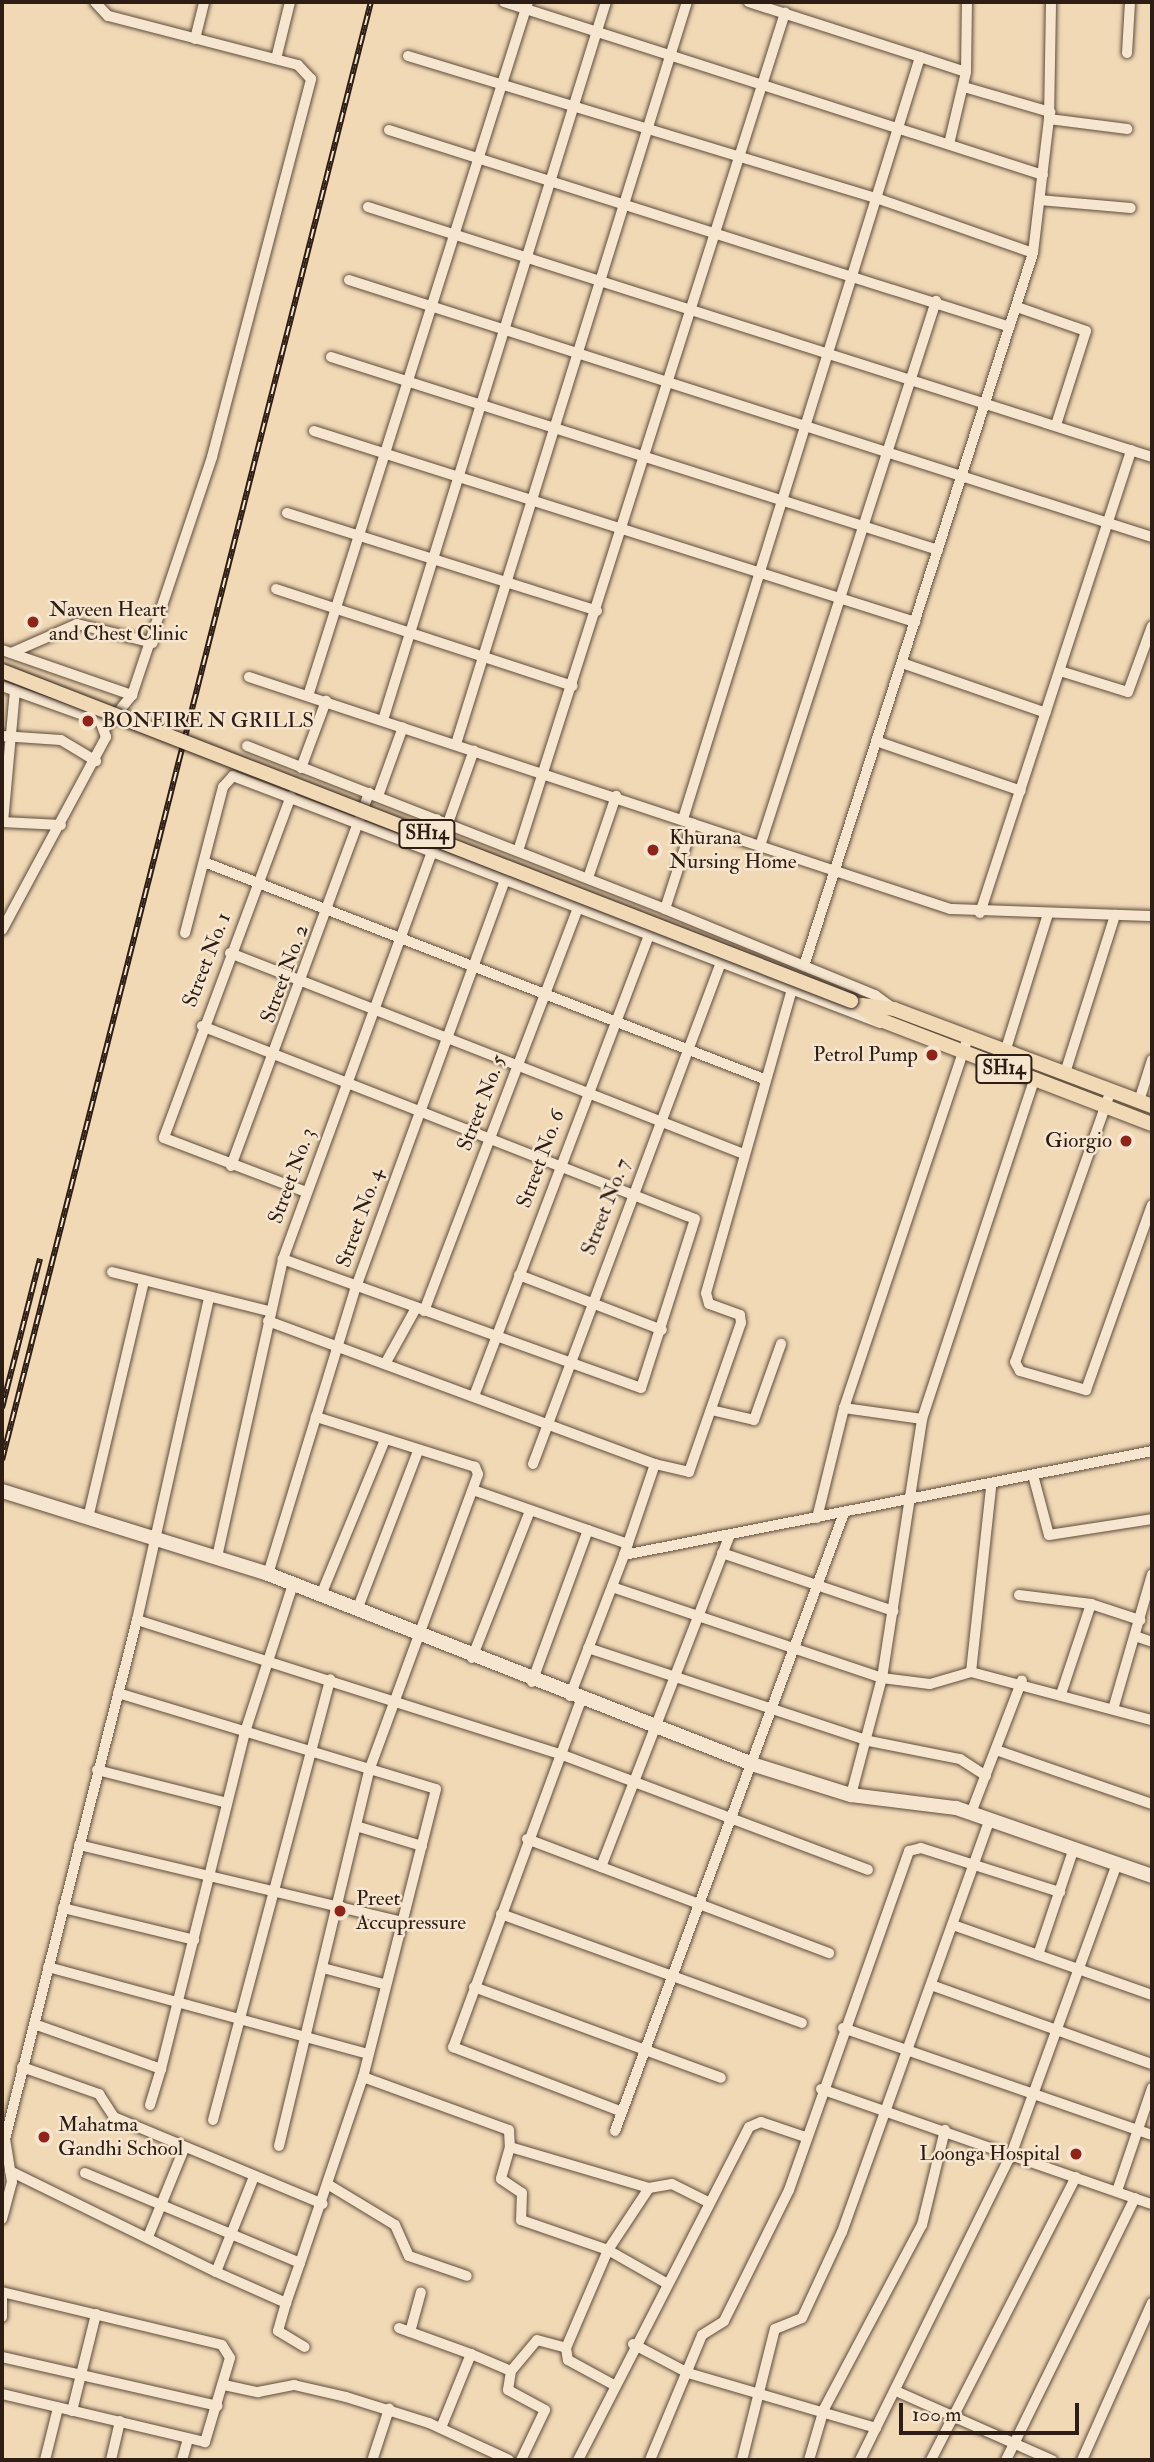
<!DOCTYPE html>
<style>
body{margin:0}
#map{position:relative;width:1154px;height:2462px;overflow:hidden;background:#f1d9b6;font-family:"IM FELL Double Pica",serif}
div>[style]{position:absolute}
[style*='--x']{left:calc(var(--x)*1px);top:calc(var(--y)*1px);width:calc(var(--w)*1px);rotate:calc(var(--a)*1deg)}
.roads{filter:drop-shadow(0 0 2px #5e4c3c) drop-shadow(0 0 2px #5e4c3c)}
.minor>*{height:10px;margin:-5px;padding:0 5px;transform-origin:5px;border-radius:5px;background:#f6e6d0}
.secondary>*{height:14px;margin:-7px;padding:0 7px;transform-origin:7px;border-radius:7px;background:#f6e6d0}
.primary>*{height:14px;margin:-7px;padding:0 7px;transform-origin:7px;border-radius:7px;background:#f1d9b6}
.rail>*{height:6px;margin-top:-3px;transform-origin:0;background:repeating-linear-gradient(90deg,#f6e6d0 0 10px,#2d1d14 0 20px);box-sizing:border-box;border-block:2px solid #2d1d14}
.bridges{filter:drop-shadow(0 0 2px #2d1d14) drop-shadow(0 0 2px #2d1d14)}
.primary-bridge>*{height:14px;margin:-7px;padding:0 7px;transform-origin:7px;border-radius:7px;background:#f1d9b6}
.dots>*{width:19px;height:19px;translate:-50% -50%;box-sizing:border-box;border:4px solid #f6e6d0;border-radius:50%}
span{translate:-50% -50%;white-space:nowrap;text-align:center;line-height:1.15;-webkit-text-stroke:5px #f6e6d0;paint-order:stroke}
.shield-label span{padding:2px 5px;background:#f6e6d0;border:2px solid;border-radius:5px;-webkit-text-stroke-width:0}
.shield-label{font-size:19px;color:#2d1d14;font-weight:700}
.poi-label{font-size:21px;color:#2d1d14}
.left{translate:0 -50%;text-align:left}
.right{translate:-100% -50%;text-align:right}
.street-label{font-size:21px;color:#2d1d14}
.frame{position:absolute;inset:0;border:4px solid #2d1d14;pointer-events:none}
.scale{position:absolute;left:899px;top:2403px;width:180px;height:32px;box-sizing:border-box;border:4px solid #2d1d14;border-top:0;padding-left:9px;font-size:21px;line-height:24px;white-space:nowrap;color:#2d1d14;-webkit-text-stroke:5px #f6e6d0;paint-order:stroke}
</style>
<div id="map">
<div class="roads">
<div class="minor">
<i style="--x:504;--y:2;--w:566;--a:17.79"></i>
<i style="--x:195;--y:39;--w:38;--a:-76"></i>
<i style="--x:1127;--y:53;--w:51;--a:-86.6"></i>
<i style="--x:408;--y:56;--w:492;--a:16.9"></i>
<i style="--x:879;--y:199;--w:163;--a:19.3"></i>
<i style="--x:920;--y:57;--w:48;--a:18.1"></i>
<i style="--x:276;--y:59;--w:59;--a:-76.2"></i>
<i style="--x:964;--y:87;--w:90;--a:16.2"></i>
<i style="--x:1049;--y:119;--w:79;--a:7.3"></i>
<i style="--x:389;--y:130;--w:651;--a:17.6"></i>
<i style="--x:949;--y:144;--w:74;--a:-76.7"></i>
<i style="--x:966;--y:72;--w:70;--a:-89.2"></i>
<i style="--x:1040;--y:200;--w:91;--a:5"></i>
<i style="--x:368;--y:207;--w:823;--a:17.69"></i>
<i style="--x:349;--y:280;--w:843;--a:17.75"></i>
<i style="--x:1017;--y:307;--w:73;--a:19.2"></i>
<i style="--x:1086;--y:331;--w:99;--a:107.7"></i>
<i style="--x:331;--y:357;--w:637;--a:17.64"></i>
<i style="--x:314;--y:431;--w:631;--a:17.63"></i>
<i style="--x:287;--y:513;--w:325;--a:17.5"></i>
<i style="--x:276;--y:589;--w:312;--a:18.1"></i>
<i style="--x:2;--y:650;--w:138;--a:19.1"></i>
<i style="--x:132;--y:695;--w:251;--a:-71.4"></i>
<i style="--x:212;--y:457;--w:391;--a:-75.3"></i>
<i style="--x:311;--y:79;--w:19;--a:-133"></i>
<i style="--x:298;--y:65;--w:196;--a:-165.5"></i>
<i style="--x:108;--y:16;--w:19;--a:-133"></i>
<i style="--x:11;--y:653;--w:72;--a:-23.7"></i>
<i style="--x:77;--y:624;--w:78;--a:14"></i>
<i style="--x:902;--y:663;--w:152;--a:19.1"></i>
<i style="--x:1060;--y:671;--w:71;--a:17.2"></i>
<i style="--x:1128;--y:692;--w:70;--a:-70"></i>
<i style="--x:249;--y:677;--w:738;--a:18.31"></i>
<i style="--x:950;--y:909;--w:202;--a:2"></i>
<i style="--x:2;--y:686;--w:104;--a:19.7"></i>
<i style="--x:100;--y:721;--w:17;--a:69"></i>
<i style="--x:106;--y:737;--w:219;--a:118.3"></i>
<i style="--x:308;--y:696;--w:728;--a:-72.41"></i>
<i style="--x:383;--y:720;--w:752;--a:-72.75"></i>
<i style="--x:105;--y:728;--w:43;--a:-50.7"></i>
<i style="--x:2;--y:736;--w:59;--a:3.9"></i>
<i style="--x:61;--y:740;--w:41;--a:31"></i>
<i style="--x:876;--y:741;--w:153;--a:19"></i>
<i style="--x:456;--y:744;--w:777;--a:-72.71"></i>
<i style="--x:247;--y:746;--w:449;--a:21.3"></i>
<i style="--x:665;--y:909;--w:227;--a:22.3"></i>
<i style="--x:875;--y:995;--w:22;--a:36"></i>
<i style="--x:301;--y:768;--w:72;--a:-69.5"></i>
<i style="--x:291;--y:796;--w:365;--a:110.4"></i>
<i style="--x:164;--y:1138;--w:152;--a:20.8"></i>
<i style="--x:378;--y:796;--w:73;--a:-70.1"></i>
<i style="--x:683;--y:819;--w:798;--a:-72.72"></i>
<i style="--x:920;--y:57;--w:180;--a:-162.2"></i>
<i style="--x:2;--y:822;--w:59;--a:2.9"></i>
<i style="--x:3;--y:822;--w:132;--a:-84.8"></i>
<i style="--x:448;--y:823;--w:77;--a:-70.4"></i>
<i style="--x:760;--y:846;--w:573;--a:-72.1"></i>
<i style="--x:518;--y:851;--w:880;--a:-72.33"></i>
<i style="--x:204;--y:862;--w:601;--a:21.18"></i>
<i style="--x:588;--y:878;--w:87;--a:-71.1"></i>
<i style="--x:665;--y:909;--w:90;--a:-72"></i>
<i style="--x:980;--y:913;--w:487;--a:-71.9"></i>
<i style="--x:185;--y:933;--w:151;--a:-75.4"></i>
<i style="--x:223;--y:787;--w:15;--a:-48"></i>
<i style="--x:233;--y:776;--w:693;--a:20.89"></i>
<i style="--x:230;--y:953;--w:552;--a:21.36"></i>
<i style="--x:804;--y:966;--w:749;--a:-72.19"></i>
<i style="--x:1033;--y:253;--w:135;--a:-83.2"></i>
<i style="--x:1049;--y:119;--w:117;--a:-89"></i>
<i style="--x:202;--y:1026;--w:529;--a:21.38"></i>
<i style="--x:695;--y:1219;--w:177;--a:107.7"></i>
<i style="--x:641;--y:1388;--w:381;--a:-160.2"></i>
<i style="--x:1005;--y:1052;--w:145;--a:-72.7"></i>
<i style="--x:1065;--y:1073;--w:166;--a:-72.4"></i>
<i style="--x:1111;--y:1090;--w:288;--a:109.4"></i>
<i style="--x:1015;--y:1362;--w:10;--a:61"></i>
<i style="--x:1020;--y:1371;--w:69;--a:16.1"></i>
<i style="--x:1086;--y:1390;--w:196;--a:-70.4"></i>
<i style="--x:1139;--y:1101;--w:43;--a:-72.4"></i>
<i style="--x:231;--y:1166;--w:398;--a:-69.7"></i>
<i style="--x:112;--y:1272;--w:162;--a:14"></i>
<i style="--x:519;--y:1275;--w:153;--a:21"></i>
<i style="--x:424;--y:1311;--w:431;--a:-69.1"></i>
<i style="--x:268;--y:1321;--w:413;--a:20.3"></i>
<i style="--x:655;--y:1464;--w:96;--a:108.8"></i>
<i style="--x:385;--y:1364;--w:64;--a:-61"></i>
<i style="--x:474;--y:1396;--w:491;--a:-69.2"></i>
<i style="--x:844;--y:1408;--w:79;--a:8"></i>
<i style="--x:711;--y:1410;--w:44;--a:13.1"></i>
<i style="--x:754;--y:1420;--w:81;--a:-70.4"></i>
<i style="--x:533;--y:1464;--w:533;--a:-69.46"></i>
<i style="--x:655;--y:1464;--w:35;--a:13"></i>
<i style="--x:689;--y:1472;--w:158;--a:-70.8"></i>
<i style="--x:741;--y:1323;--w:8;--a:-97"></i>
<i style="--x:740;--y:1315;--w:33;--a:-160"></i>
<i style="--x:709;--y:1304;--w:11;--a:-105"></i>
<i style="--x:706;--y:1293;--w:312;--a:-74.2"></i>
<i style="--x:1033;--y:1475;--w:62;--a:75.1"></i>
<i style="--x:1049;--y:1535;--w:104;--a:-8.8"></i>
<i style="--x:473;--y:1490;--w:164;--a:19.2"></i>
<i style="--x:88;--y:1518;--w:244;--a:-76.7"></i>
<i style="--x:817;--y:1518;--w:113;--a:-76.2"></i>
<i style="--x:844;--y:1408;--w:390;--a:-71.5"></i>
<i style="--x:722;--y:1553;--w:181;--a:18.7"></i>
<i style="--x:217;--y:1557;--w:305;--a:-77.5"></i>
<i style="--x:283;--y:1259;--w:436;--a:-69.9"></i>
<i style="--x:433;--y:850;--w:31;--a:-83"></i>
<i style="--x:268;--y:1574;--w:300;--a:-73"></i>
<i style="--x:356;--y:1287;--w:434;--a:-69.9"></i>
<i style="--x:612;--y:1587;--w:285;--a:18.6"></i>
<i style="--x:882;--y:1678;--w:48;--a:7.1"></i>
<i style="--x:930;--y:1684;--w:43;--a:-16.3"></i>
<i style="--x:971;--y:1672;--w:187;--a:14.9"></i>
<i style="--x:321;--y:1595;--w:168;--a:-67.6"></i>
<i style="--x:1019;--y:1595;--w:73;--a:7.1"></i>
<i style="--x:1091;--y:1604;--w:92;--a:108.4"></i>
<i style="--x:1091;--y:1604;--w:52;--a:18.1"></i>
<i style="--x:357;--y:1610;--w:170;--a:-69"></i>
<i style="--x:137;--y:1620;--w:444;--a:17.6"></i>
<i style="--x:560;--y:1754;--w:329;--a:20.6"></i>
<i style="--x:1135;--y:1636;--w:18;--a:19"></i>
<i style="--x:588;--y:1648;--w:296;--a:18.3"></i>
<i style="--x:869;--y:1741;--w:93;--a:11.2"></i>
<i style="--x:960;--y:1759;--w:31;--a:33"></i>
<i style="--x:472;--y:1658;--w:158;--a:-68.5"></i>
<i style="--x:971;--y:1672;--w:186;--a:-83.8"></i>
<i style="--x:532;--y:1682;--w:162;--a:-69.8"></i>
<i style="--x:118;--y:1693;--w:332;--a:16.8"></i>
<i style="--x:436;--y:1789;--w:297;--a:104.2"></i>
<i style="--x:570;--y:1696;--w:151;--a:-69"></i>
<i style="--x:624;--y:1555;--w:538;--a:-11.14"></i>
<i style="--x:581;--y:1700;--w:370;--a:110.2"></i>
<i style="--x:453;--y:2047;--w:181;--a:21"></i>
<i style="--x:1114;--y:1706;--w:137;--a:-73.9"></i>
<i style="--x:996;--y:1750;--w:165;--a:19.1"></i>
<i style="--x:97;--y:1770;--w:134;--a:14.2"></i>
<i style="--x:851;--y:1795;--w:121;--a:-75.2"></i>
<i style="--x:882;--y:1678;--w:262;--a:-81.2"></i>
<i style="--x:922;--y:1419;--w:356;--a:-71.7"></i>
<i style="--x:971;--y:1813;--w:142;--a:-69"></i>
<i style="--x:356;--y:1826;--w:69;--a:16.9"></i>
<i style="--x:527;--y:1839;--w:323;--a:20.7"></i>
<i style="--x:79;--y:1845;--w:331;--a:13.4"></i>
<i style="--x:601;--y:1867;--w:356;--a:-68.8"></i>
<i style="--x:63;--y:1908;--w:135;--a:13.7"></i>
<i style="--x:501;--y:1914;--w:320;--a:19.9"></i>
<i style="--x:953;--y:1925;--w:211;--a:19.4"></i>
<i style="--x:1038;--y:1955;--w:113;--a:-71.4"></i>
<i style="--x:48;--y:1967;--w:328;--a:15.2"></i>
<i style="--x:323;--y:1968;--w:62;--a:14.9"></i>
<i style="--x:931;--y:1985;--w:235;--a:19.7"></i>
<i style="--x:474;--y:1987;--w:263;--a:20.2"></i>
<i style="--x:34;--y:2024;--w:135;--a:19.5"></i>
<i style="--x:161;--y:2069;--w:347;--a:-76"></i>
<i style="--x:245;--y:1732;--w:156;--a:-72"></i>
<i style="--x:843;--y:2028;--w:327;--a:19.1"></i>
<i style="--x:22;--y:2067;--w:82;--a:19.3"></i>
<i style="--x:99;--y:2094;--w:27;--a:57"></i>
<i style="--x:114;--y:2117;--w:226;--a:22.6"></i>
<i style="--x:821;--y:2089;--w:350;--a:19.2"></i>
<i style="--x:150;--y:2105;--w:38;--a:-73"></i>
<i style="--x:213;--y:2120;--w:456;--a:-75.1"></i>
<i style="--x:615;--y:2131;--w:659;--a:-69.67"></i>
<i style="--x:279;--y:2146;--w:389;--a:-76.5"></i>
<i style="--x:370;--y:1768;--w:313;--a:-69.8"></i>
<i style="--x:478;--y:1474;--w:8;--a:-113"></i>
<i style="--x:475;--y:1467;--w:167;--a:-162.5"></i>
<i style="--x:510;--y:2147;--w:33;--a:106"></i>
<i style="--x:501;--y:2179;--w:25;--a:34"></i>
<i style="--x:522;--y:2193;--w:27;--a:92"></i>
<i style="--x:521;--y:2220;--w:92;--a:19"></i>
<i style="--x:608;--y:2250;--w:67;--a:29.6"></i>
<i style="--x:10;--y:2171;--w:229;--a:26.1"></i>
<i style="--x:216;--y:2272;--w:100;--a:-68.3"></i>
<i style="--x:85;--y:2173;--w:233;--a:22.7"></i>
<i style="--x:300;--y:2263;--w:196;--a:-71.3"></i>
<i style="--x:363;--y:2077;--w:155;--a:20"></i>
<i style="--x:509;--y:2130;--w:17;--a:87"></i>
<i style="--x:510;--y:2147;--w:145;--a:16.4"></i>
<i style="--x:649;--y:2188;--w:23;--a:-10"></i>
<i style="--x:672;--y:2184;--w:42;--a:26.6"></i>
<i style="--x:329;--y:2185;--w:77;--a:31.2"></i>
<i style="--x:395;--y:2225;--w:34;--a:66"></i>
<i style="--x:409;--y:2256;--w:61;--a:19"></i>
<i style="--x:1117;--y:2191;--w:109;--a:-71.2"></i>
<i style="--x:2;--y:2219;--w:38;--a:-75"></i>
<i style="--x:12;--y:2182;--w:44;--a:-99.2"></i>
<i style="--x:5;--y:2139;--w:536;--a:-75.73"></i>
<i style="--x:137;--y:1620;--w:331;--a:-77.4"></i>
<i style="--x:148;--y:2237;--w:95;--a:-67.8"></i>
<i style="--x:216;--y:2272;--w:77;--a:23.9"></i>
<i style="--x:286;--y:2303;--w:42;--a:-70.7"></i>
<i style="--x:2;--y:2292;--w:226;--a:13.5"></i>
<i style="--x:222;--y:2345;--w:15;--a:58"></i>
<i style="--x:230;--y:2358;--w:88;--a:106.6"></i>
<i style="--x:205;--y:2442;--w:209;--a:-166.7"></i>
<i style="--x:2;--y:2294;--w:23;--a:90"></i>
<i style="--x:286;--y:2303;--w:29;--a:106"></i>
<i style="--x:278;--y:2331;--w:31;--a:31"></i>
<i style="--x:399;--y:2328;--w:77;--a:19.9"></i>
<i style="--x:471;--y:2354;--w:80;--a:112.1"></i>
<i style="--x:410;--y:2332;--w:41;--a:-74.6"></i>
<i style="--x:633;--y:2344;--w:62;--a:27.8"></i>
<i style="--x:688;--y:2373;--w:196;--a:16.3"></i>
<i style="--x:566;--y:2348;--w:12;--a:81"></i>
<i style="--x:568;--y:2360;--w:50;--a:28.6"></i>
<i style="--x:471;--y:2354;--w:43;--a:23"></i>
<i style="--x:511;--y:2371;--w:40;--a:-50"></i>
<i style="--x:537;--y:2340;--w:30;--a:15"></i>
<i style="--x:566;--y:2348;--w:107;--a:-66.8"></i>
<i style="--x:608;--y:2250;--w:74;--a:-56.5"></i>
<i style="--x:2;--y:2357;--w:221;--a:12.8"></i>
<i style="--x:511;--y:2371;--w:19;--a:99"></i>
<i style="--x:508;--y:2390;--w:42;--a:28.4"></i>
<i style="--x:545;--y:2410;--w:55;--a:115.6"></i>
<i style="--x:224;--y:2385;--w:35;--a:12"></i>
<i style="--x:258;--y:2392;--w:37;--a:-11"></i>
<i style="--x:294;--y:2385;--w:53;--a:13"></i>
<i style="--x:346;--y:2397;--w:87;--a:17.4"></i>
<i style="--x:429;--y:2423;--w:88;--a:24.8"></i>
<i style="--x:896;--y:2391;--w:171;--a:23.9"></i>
<i style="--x:72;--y:2411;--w:100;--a:-76.1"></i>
<i style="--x:373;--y:2458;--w:52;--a:-71.9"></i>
<i style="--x:45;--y:2460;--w:54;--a:-76"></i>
<i style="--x:111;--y:2460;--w:40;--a:-77"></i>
<i style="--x:182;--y:2460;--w:22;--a:-74"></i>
<i style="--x:578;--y:2460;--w:374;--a:-62.8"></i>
<i style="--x:749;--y:2127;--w:13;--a:-23"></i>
<i style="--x:761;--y:2122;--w:46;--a:18.8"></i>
<i style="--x:650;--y:2460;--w:135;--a:-67.4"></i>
<i style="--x:702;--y:2335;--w:26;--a:-32"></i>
<i style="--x:724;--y:2321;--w:146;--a:-63.6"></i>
<i style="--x:789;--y:2190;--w:360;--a:-70.5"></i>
<i style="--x:909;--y:1851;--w:12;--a:-14"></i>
<i style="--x:921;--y:1848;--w:146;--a:17.6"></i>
<i style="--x:742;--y:2460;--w:135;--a:-75.9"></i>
<i style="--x:775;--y:2329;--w:29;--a:-22"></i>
<i style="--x:802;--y:2318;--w:95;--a:-65.1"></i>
<i style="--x:842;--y:2232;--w:439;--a:-70.3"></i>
<i style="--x:809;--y:2460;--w:53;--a:-73.6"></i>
<i style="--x:824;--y:2409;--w:208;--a:-62"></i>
<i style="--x:922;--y:2225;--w:98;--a:-76.4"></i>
<i style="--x:860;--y:2460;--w:340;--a:-63.7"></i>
<i style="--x:1011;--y:2155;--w:311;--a:-70"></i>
<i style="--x:931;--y:2460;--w:318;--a:-62.9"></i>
<i style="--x:1006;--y:2460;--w:292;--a:-63.8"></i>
<i style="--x:1082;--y:2460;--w:172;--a:-66"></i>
</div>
<div class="secondary">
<i style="--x:2;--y:1491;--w:279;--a:17.3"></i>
<i style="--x:268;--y:1574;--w:523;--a:21.41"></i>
<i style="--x:755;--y:1765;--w:101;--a:17.4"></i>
<i style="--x:851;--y:1795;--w:106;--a:7.1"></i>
<i style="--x:956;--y:1808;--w:207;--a:19.1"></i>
</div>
<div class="primary">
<i style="--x:851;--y:1001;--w:32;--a:34"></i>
<i style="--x:878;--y:1019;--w:293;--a:21"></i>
<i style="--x:862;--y:1005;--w:32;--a:7"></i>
<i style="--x:894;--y:1009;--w:276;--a:20.6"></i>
</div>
</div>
<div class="rail">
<i style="--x:2;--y:1408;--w:154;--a:-75.7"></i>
<i style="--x:2;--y:1460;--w:1504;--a:-75.8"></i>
</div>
<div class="bridges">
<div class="primary-bridge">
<i style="--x:2;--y:671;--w:911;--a:21.24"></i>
</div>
</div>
<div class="dots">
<i style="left:33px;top:622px;background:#8f2418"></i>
<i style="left:88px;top:721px;background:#8f2418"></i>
<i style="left:653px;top:850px;background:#8f2418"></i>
<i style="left:932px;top:1055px;background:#8f2418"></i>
<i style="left:1126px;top:1141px;background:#8f2418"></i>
<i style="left:340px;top:1911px;background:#8f2418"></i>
<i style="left:44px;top:2137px;background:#8f2418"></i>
<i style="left:1076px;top:2154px;background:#8f2418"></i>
</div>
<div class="shield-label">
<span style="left:427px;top:834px">SH14</span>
<span style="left:1004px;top:1069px">SH14</span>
</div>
<div class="poi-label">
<span class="left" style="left:49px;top:622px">Naveen Heart<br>and Chest Clinic</span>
<span class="left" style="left:102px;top:721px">BONFIRE N GRILLS</span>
<span class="left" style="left:669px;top:850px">Khurana<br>Nursing Home</span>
<span class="right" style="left:918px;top:1055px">Petrol Pump</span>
<span class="right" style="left:1112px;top:1141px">Giorgio</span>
<span class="left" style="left:356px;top:1911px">Preet<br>Accupressure</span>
<span class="left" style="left:58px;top:2137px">Mahatma<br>Gandhi School</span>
<span class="right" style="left:1060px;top:2154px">Loonga Hospital</span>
</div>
<div class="street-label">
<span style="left:207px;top:960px;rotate:-69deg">Street No. 1</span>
<span style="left:285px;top:974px;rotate:-70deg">Street No. 2</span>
<span style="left:482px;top:1103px;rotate:-69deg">Street No. 5</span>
<span style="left:541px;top:1159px;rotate:-70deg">Street No. 6</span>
<span style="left:292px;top:1176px;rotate:-70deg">Street No. 3</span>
<span style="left:606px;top:1207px;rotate:-69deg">Street No. 7</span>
<span style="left:360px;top:1218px;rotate:-71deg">Street No. 4</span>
</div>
<div class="frame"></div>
<div class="scale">100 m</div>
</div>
